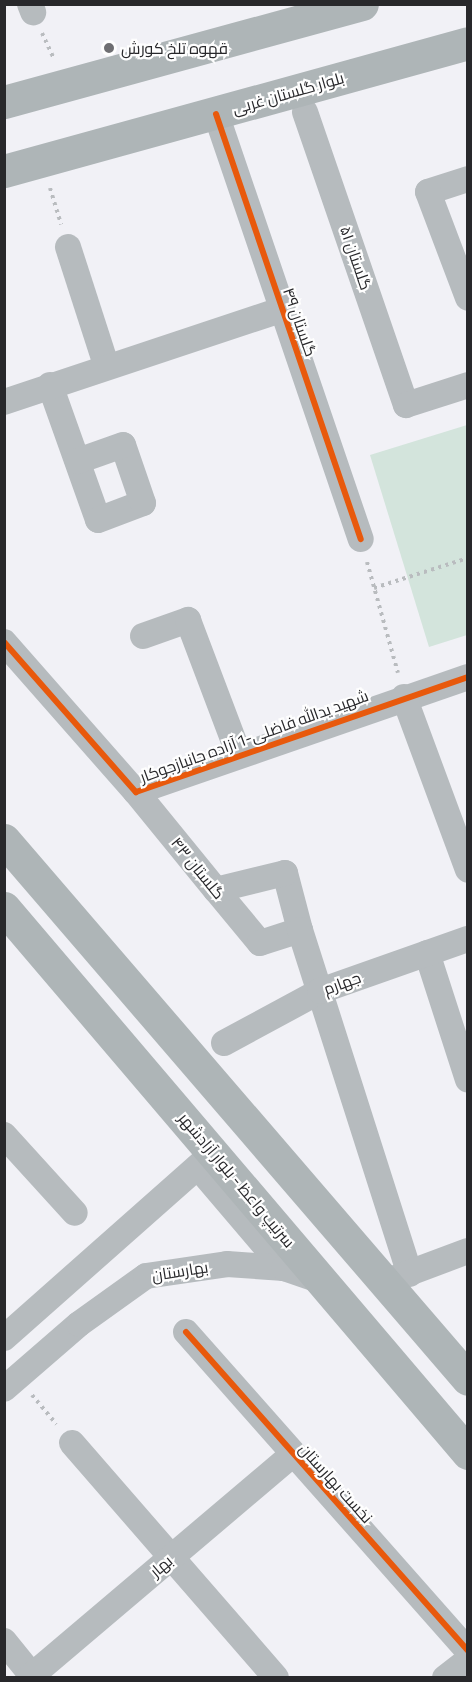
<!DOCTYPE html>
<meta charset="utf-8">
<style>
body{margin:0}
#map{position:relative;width:472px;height:1682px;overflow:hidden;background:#f1f1f6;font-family:Commissioner,Cairo,sans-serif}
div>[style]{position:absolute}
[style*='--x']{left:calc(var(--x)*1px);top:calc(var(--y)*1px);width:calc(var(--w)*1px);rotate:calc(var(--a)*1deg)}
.green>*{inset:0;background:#d3e4dc}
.path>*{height:4px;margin-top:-2px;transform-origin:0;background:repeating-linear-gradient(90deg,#b9bcbf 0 3px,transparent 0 7.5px)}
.minor>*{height:26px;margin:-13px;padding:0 13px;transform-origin:13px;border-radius:13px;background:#b6bbbe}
.major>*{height:33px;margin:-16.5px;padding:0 16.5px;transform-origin:16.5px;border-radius:16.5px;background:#aeb5b7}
.cycleway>*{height:6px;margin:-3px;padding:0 3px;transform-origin:3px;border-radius:3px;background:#e8590c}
.dots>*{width:16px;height:16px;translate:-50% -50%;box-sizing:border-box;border:3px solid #fefefe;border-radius:50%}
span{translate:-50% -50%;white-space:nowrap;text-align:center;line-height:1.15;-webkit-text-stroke:4.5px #fefefe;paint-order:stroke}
.poi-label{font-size:16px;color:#28282b}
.left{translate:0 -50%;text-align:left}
.street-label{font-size:16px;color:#28282b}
.frame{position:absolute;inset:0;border:6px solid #28282b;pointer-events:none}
</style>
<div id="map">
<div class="green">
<i style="clip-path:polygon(467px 425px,467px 635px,429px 647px,370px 455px)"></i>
</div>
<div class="path">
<i style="--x:42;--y:33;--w:29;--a:65"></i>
<i style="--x:50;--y:188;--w:38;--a:73"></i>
<i style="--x:367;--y:562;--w:115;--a:74.4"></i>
<i style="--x:374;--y:588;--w:99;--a:-17.7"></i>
<i style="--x:32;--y:1395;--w:38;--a:50"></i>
</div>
<div class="minor">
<i style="--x:30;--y:4;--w:9;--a:69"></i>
<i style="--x:305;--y:112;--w:310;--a:71"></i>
<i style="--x:406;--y:405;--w:65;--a:-17.9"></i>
<i style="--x:216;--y:114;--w:449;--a:71.2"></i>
<i style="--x:468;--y:179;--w:42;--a:162"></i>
<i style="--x:428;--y:192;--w:113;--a:69.3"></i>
<i style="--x:68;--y:247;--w:124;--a:72.1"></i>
<i style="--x:50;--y:385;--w:143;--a:70.4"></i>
<i style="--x:98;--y:520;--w:48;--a:-20.7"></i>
<i style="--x:143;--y:503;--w:61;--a:-109"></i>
<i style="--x:123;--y:445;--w:48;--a:160.4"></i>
<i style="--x:4;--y:402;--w:292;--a:-18.4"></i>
<i style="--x:143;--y:636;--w:48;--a:-19.6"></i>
<i style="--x:188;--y:620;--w:144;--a:69.3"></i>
<i style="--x:4;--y:642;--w:200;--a:48.7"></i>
<i style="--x:136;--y:792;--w:351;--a:-19.1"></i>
<i style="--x:404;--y:697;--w:184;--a:69.7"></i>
<i style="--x:136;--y:792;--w:127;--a:50.8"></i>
<i style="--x:216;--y:890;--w:69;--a:50.3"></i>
<i style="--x:260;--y:943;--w:42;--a:-18"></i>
<i style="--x:300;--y:930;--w:59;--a:-104.7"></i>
<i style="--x:285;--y:873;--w:71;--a:166.2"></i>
<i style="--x:300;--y:930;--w:361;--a:72.3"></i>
<i style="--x:427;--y:953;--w:133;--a:72.1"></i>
<i style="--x:224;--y:1043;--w:109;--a:-28.4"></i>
<i style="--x:320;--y:991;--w:157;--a:-19.4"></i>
<i style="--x:4;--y:1135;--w:105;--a:47.7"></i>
<i style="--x:198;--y:1167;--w:133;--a:49.6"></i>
<i style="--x:393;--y:1279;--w:80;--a:-20.5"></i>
<i style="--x:186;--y:1332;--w:426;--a:48.5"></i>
<i style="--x:4;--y:1338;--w:281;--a:-41.5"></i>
<i style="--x:4;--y:1389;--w:99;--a:-40.9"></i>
<i style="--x:79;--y:1324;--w:82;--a:-35.6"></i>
<i style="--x:146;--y:1276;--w:82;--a:-8.4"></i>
<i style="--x:227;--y:1264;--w:57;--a:4"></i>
<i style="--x:284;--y:1268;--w:39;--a:19"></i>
<i style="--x:72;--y:1443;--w:311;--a:49"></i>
<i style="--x:4;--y:1641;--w:48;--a:51"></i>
<i style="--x:29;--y:1678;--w:345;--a:-40.3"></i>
<i style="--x:445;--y:1678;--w:29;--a:-38"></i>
</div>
<div class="major">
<i style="--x:4;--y:102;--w:371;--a:-15.3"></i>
<i style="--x:4;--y:171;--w:481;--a:-15.4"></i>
<i style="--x:4;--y:840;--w:711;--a:49.28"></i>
<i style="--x:4;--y:908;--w:716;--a:49.59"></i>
</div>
<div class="cycleway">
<i style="--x:216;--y:114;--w:449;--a:71.2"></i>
<i style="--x:4;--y:642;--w:200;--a:48.7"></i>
<i style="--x:136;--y:792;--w:351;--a:-19.1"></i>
<i style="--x:186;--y:1332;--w:426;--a:48.5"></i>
</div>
<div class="dots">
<i style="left:109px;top:48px;background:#6e6e72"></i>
</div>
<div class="poi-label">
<span class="left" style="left:121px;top:48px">قهوه تلخ کورش</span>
</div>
<div class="street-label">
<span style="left:288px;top:93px;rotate:-16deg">بلوار گلستان غربی</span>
<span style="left:356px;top:258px;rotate:71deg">گلستان ۵۱</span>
<span style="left:300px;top:322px;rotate:71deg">گلستان ۴۹</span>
<span style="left:254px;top:736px;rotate:-20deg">شهید یدالله فاضلی-1 آزاده جانبازجوکار</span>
<span style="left:198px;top:868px;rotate:51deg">گلستان ۴۳</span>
<span style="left:342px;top:983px;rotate:-20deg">جهارم</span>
<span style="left:237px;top:1180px;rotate:50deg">سرتیپ واعظ - بلوار آزادشهر</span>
<span style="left:180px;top:1271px;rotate:-9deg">بهارستان</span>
<span style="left:336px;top:1483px;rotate:48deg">نخست بهارستان</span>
<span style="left:161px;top:1566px;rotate:-40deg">بهار</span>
</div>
<div class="frame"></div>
</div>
